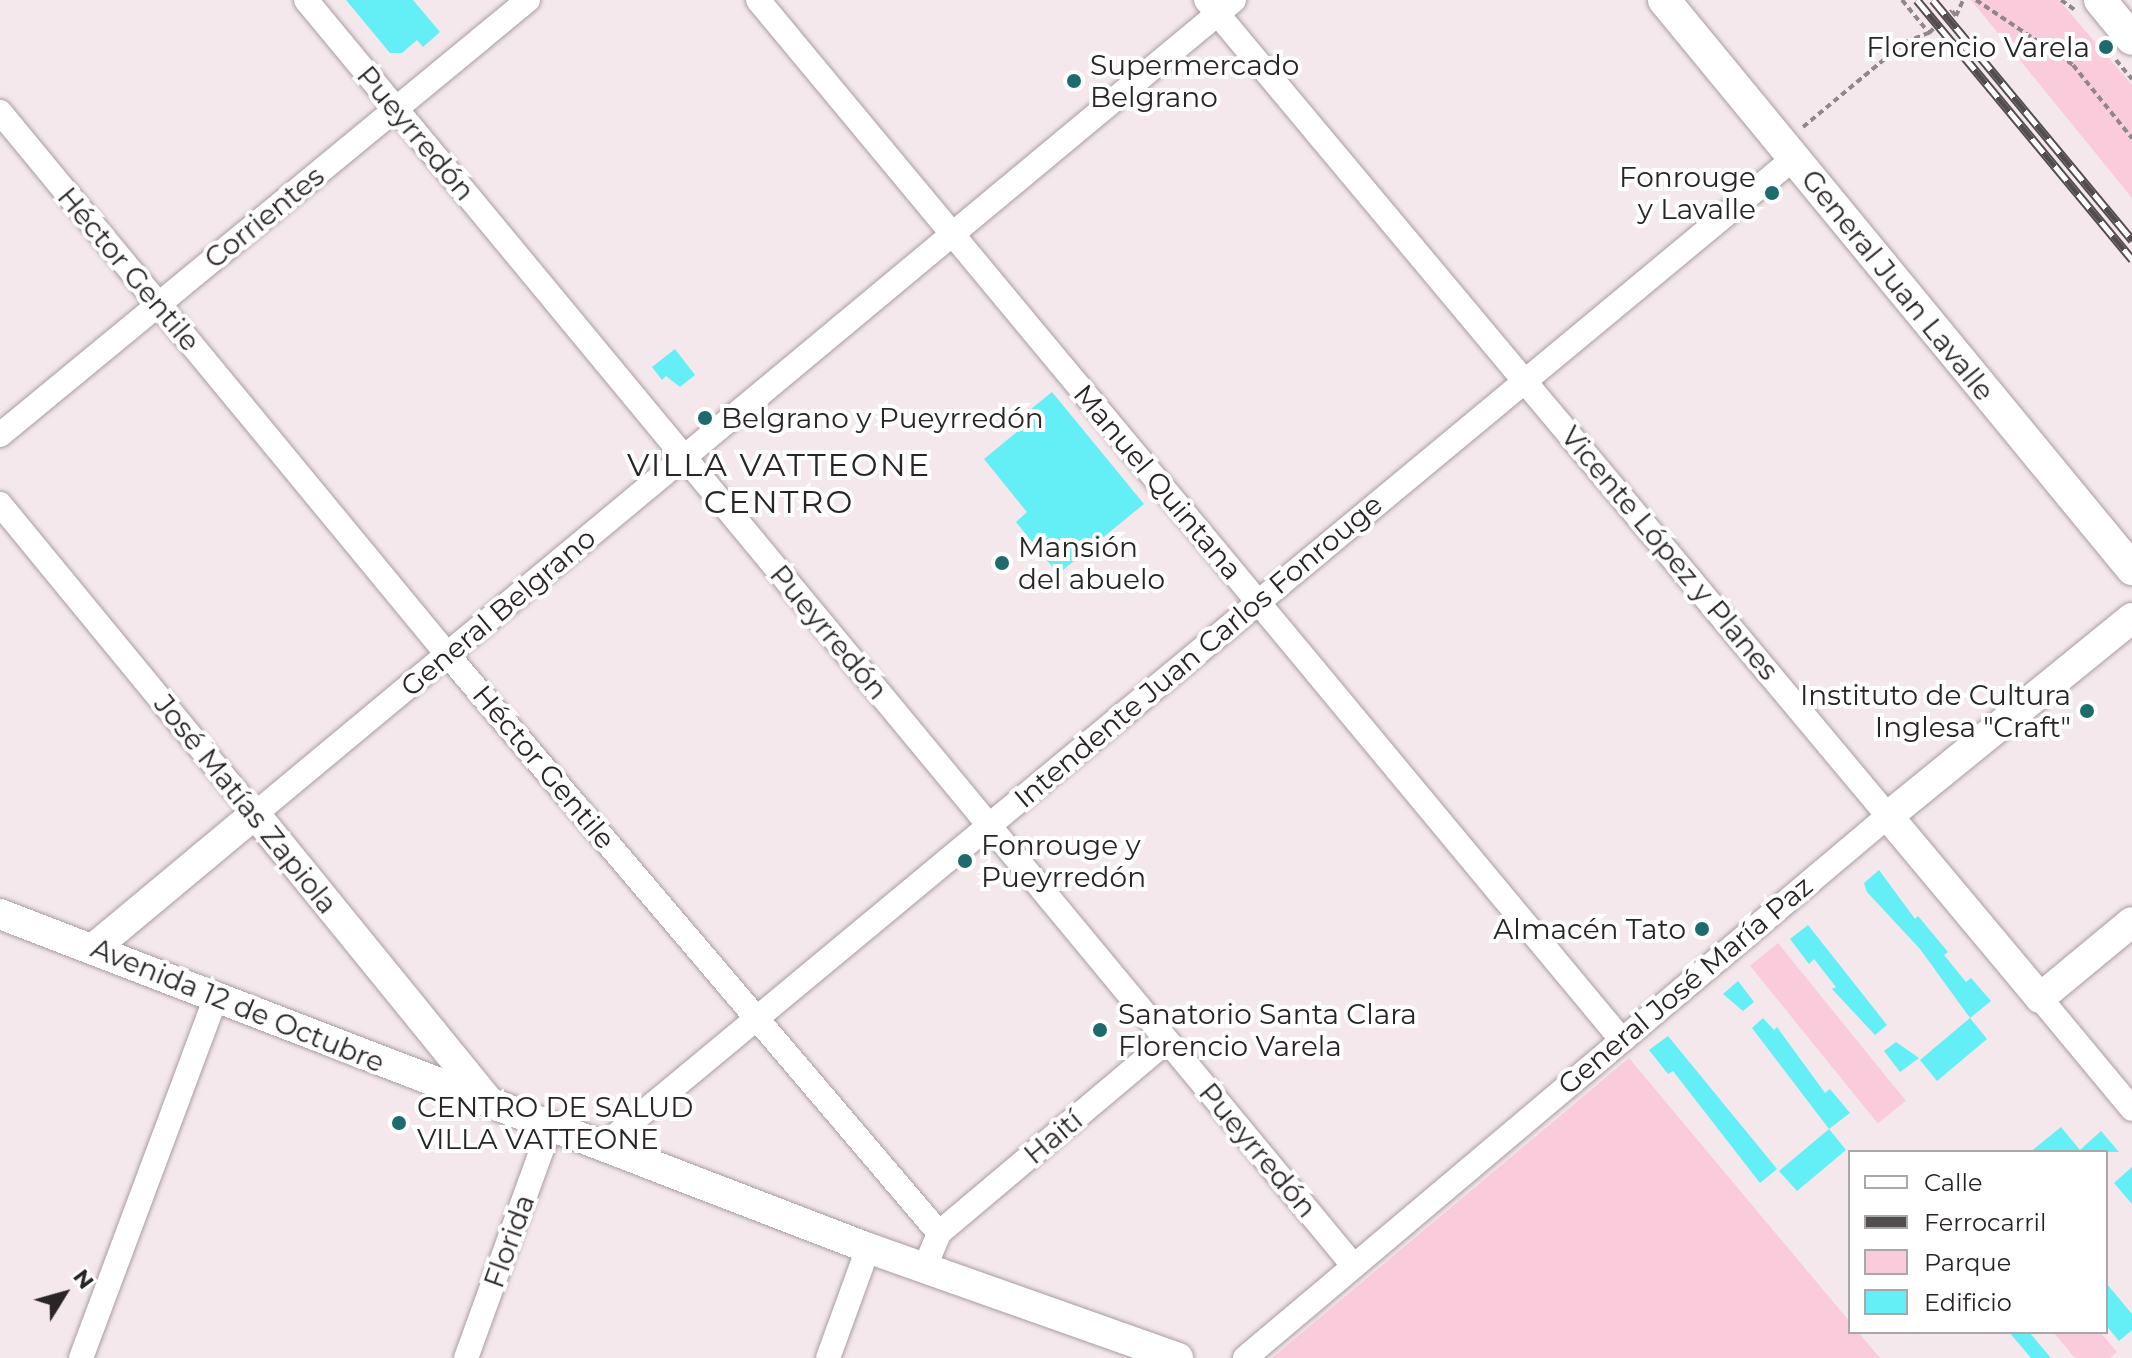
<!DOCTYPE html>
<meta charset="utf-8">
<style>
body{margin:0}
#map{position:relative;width:2132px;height:1358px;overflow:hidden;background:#f4e8ec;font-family:Montserrat,sans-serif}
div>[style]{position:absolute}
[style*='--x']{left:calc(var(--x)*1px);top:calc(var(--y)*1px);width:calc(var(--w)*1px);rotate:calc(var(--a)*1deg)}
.green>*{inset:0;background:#facbdb;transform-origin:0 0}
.building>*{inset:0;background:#63eff5}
.path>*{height:4px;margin-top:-2px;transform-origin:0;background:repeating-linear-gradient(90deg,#8f8789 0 6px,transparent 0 10px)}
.roads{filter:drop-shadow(0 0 2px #a99da1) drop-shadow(0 0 2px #a99da1)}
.minor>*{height:24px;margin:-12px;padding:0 12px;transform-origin:12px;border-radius:12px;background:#fff}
.tertiary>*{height:30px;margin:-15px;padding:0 15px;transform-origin:15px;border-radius:15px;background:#fff}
.secondary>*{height:32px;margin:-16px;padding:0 16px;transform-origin:16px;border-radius:16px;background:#fff}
.rail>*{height:9px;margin-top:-4.5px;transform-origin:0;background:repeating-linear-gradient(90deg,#fff 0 18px,#534d4f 0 36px);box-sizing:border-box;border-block:2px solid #534d4f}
.dots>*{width:22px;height:22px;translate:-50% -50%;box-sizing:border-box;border:4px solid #fff;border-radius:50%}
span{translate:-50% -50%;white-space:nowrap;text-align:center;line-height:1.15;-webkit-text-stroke:8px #fff;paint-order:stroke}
.poi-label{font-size:28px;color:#292526}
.right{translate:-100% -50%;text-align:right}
.left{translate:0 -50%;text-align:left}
.street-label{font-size:28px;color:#292526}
.quarter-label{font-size:32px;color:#292526;letter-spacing:2px}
.legend{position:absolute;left:1848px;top:1150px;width:260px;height:184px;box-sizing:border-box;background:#fff;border:2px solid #a9a8a8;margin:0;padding:10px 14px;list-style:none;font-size:24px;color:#292526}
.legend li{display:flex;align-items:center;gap:16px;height:40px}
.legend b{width:40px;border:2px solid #a9a8a8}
.north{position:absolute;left:24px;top:1254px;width:80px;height:80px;-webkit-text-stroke:6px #fff;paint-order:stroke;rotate:53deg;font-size:22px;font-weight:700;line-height:32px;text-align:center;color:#292526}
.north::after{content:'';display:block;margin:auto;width:28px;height:36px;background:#292526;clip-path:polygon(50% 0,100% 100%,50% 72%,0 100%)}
</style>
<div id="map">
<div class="green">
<i style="clip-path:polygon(1971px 0,2059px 0,2132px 85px,2132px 198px)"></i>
<i style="left:1778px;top:943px;width:203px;height:36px;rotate:51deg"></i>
<i style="clip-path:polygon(1629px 1058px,1850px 1322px,1850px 1332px,1858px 1332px,1880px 1358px,1272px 1358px)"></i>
<i style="clip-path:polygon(2053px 1332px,2100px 1332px,2117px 1352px,2110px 1358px,2075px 1358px)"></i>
</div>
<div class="building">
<i style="clip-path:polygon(346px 0,413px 0,440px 32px,423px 47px,417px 40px,402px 53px,390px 53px)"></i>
<i style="clip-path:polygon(675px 349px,695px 375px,680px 387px,666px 376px,662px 380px,652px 367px)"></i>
<i style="clip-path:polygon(1052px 392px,1144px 504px,1058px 574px,1016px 522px,1027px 512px,984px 459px,1036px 416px,1031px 409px)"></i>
<i style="clip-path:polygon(1879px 870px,1915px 919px,1918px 916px,1948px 952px,1944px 955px,1966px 982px,1971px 978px,1991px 1001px,1970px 1018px,1987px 1039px,1937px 1081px,1920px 1060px,1970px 1018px,1920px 949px,1867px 892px,1864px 883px)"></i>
<i style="clip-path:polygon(1808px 925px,1887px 1025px,1875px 1035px,1832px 989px,1836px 987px,1814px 959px,1809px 964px,1790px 939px)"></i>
<i style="clip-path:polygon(1738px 981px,1754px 1002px,1743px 1011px,1723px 994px)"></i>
<i style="clip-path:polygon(1763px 1018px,1774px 1030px,1777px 1027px,1825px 1093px,1830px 1089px,1850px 1113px,1829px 1129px,1846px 1150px,1797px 1191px,1779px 1171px,1829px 1129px,1752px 1028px)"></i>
<i style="clip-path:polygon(1668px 1036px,1777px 1169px,1760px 1183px,1673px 1071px,1668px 1074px,1649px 1050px)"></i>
<i style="clip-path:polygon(1896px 1042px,1919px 1058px,1900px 1072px,1884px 1051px)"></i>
<i style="clip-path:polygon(2061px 1127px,2080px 1150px,2101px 1131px,2119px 1152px,2030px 1152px)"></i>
<i style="clip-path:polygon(2132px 1167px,2132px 1204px,2114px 1183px)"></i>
<i style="clip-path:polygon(2106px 1283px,2132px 1314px,2132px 1330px,2119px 1341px,2106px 1325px)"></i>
<i style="clip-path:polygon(2009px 1332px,2029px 1332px,2051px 1358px,2031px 1358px)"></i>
</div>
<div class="path">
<i style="--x:1902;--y:0;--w:43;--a:50.7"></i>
<i style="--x:1976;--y:0;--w:117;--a:33.8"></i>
<i style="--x:2073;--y:65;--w:94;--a:51.1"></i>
<i style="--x:2061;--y:0;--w:17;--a:36"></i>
<i style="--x:2116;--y:60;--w:25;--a:50"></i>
<i style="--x:1803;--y:127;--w:133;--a:-39.8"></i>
<i style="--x:1905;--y:42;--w:26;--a:-21"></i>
<i style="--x:1929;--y:33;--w:32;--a:-44"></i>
<i style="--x:1952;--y:11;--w:6;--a:51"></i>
<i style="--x:1956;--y:16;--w:17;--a:-66"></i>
</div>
<div class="roads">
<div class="minor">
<i style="--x:306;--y:0;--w:1641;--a:50.39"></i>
<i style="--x:758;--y:0;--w:1349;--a:50.29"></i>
<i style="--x:1206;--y:0;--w:1063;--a:50.11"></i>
<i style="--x:1888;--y:816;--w:841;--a:139.87"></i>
<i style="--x:0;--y:112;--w:703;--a:50.49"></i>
<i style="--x:447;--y:654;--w:760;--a:49.64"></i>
<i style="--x:0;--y:435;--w:684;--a:-39.48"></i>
<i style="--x:0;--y:504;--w:401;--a:50.6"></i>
<i style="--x:255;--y:814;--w:1273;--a:-39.74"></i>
<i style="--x:2040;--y:998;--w:144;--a:50.3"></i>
<i style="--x:604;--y:1145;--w:1546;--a:-39.67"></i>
<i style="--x:924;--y:1269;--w:39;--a:-67"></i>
<i style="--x:939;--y:1233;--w:298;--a:-40.1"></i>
<i style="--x:81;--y:1358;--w:382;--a:-69.5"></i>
<i style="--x:466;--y:1358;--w:249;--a:-70"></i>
<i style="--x:828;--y:1358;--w:117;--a:-70"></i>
</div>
<div class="tertiary">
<i style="--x:2132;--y:618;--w:314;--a:140.9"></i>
<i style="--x:1888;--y:816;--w:237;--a:50.1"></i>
<i style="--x:2040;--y:998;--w:119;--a:-39.6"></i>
<i style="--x:0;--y:914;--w:930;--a:21.05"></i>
<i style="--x:868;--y:1248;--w:329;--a:19.5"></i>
<i style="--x:94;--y:948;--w:209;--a:-39.8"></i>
<i style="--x:255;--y:814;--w:371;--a:50.9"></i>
</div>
<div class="secondary">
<i style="--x:1664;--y:0;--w:737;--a:50.56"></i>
<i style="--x:2100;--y:0;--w:50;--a:50.6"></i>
</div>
</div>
<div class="rail">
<i style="--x:1917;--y:0;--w:337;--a:50.3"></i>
<i style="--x:1933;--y:0;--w:312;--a:50.3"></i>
</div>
<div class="dots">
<i style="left:2106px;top:47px;background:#1e6b6e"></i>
<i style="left:1074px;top:81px;background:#1e6b6e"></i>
<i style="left:1772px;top:193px;background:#1e6b6e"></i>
<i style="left:705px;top:418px;background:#1e6b6e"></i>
<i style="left:1002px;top:563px;background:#1e6b6e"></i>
<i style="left:2087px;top:711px;background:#1e6b6e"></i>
<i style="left:965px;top:861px;background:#1e6b6e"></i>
<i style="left:1702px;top:929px;background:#1e6b6e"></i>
<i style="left:1100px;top:1030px;background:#1e6b6e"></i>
<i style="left:399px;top:1123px;background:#1e6b6e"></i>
</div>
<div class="poi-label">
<span class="right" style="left:2090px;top:47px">Florencio Varela</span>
<span class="left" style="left:1090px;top:81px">Supermercado<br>Belgrano</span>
<span class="right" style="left:1756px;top:193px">Fonrouge<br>y Lavalle</span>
<span class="left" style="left:721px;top:418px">Belgrano y Pueyrredón</span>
<span class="left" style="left:1018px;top:563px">Mansión<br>del abuelo</span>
<span class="right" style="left:2071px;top:711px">Instituto de Cultura<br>Inglesa "Craft"</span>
<span class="left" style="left:981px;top:861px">Fonrouge y<br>Pueyrredón</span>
<span class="right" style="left:1686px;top:929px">Almacén Tato</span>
<span class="left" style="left:1118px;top:1030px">Sanatorio Santa Clara<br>Florencio Varela</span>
<span class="left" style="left:417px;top:1123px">CENTRO DE SALUD<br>VILLA VATTEONE</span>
</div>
<div class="street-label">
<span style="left:416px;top:133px;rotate:50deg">Pueyrredón</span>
<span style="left:264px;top:217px;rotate:-39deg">Corrientes</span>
<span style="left:129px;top:269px;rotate:50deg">Héctor Gentile</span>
<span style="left:1898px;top:285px;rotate:51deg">General Juan Lavalle</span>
<span style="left:1158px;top:482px;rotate:50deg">Manuel Quintana</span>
<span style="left:1670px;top:553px;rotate:50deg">Vicente López y Planes</span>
<span style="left:498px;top:612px;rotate:-40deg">General Belgrano</span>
<span style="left:829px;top:632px;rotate:50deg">Pueyrredón</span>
<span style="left:1198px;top:651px;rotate:-40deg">Intendente Juan Carlos Fonrouge</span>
<span style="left:544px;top:767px;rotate:50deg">Héctor Gentile</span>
<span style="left:246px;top:804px;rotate:51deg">José Matías Zapiola</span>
<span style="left:1685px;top:985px;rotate:-40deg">General José María Paz</span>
<span style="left:238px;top:1005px;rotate:22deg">Avenida 12 de Octubre</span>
<span style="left:1053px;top:1137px;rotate:-40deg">Haití</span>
<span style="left:1258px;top:1150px;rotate:50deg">Pueyrredón</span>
<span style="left:509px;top:1241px;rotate:-70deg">Florida</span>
</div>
<div class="quarter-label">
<span style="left:779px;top:484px">VILLA VATTEONE<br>CENTRO</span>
</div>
<ul class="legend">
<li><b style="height:10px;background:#fff"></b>Calle</li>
<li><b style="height:10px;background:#534d4f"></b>Ferrocarril</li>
<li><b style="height:22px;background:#facbdb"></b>Parque</li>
<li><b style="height:22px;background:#63eff5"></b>Edificio</li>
</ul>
<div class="north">N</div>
</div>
